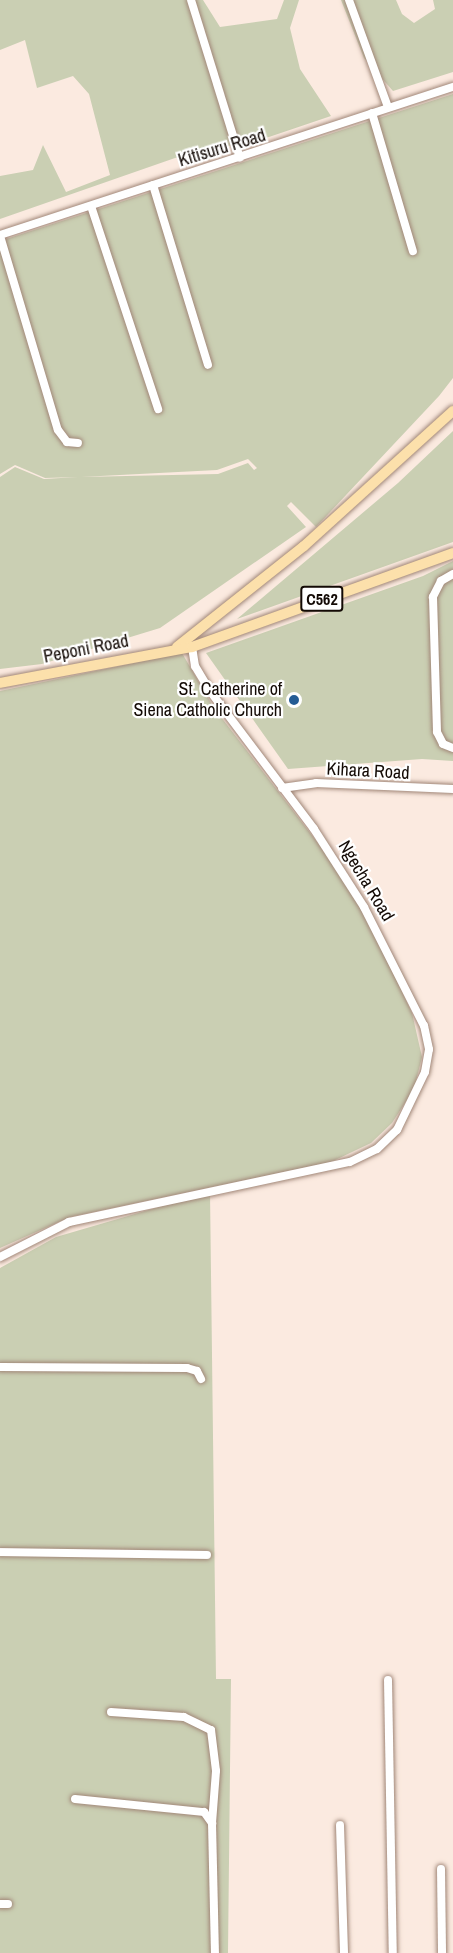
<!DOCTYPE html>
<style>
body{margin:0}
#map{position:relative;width:453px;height:1953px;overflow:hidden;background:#fbeae0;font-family:"Archivo Narrow",sans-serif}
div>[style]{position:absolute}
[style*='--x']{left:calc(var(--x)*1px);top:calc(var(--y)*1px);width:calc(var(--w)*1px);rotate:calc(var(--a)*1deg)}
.green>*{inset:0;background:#cacfb3}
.roads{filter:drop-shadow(0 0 2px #a18778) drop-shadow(0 0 2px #a18778)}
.minor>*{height:8px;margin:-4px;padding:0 4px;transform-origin:4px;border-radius:4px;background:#fff}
.major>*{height:10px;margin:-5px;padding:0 5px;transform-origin:5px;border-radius:5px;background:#fce0ab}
.dots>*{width:16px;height:16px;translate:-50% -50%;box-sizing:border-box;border:3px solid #fff;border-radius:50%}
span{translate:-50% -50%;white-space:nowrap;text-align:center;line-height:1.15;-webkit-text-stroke:4.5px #fff;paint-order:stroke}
.shield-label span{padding:2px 4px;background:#fff;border:2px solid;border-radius:4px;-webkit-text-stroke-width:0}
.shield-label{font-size:16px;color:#130a05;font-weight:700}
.street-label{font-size:18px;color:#130a05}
.poi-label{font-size:18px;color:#130a05}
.right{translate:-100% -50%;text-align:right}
</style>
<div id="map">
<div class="green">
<i style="clip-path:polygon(0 0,203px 0,220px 27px,277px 19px,284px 0,299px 0,290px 28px,300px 69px,331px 116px,269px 137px,175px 158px,0 219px,0 176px,33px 170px,43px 145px,66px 192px,110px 175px,89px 94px,73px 76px,37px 88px,25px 40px,0 50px)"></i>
<i style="clip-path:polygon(341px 0,396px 0,402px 14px,414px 23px,435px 9px,433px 0,453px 0,453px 72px,393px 91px,364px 58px)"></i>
<i style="clip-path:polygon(evenodd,453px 94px,453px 378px,439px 396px,316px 527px,291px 502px,287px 506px,306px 527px,160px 628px,42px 664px,0 669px,0 477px,15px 467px,44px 479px,78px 477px,45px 478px,15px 465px,0 474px,0 241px,453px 94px,248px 459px,257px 468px,254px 470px,248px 463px,218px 474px,81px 477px,217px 470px,248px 459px)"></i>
<i style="clip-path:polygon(453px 431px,453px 542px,237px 619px,398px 483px)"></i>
<i style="clip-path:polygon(453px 561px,453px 761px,422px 759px,288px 769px,206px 653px,423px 576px)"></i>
<i style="clip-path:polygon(182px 653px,214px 708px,354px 890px,412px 1013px,422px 1057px,414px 1089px,392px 1123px,371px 1143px,331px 1162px,70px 1217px,0 1248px,0 691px)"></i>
<i style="clip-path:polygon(210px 1192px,216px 1679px,231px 1679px,228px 1953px,0 1953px,0 1268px,56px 1237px)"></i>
</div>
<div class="roads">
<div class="minor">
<i style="--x:191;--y:0;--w:165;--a:72.8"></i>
<i style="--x:349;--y:0;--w:114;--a:70"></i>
<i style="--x:372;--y:113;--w:144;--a:73.5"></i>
<i style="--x:153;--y:185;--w:188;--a:73"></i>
<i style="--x:91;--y:206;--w:214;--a:71.7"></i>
<i style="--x:0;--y:235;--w:477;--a:-18.1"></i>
<i style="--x:0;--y:236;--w:202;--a:73.4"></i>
<i style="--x:58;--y:430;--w:15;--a:53"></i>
<i style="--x:67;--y:442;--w:11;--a:5"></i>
<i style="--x:453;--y:574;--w:14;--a:150"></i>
<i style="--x:441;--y:581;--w:18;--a:117"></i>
<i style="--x:433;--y:597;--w:135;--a:88.3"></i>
<i style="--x:437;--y:732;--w:13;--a:63"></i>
<i style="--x:443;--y:744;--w:11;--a:22"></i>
<i style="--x:282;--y:788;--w:34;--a:-8"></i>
<i style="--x:316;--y:783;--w:137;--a:2.5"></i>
<i style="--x:0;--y:1257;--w:77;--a:-26.9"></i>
<i style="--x:69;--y:1222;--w:287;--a:-12.1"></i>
<i style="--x:350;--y:1162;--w:30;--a:-26"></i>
<i style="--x:377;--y:1149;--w:28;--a:-44"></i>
<i style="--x:397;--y:1130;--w:64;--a:-64.2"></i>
<i style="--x:425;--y:1072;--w:23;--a:-80"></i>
<i style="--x:429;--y:1049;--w:24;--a:-102"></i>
<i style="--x:424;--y:1026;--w:133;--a:-116.8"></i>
<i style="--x:364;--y:907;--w:93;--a:-122.7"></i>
<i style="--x:314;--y:829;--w:173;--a:-127"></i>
<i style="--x:210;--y:691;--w:29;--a:-121"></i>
<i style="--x:195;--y:666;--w:19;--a:-99"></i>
<i style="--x:0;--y:1367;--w:187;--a:0.3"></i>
<i style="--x:187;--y:1368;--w:10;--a:17"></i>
<i style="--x:197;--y:1371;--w:9;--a:63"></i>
<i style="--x:0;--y:1552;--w:207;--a:0.8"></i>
<i style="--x:388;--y:1680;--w:273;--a:89"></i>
<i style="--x:111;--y:1712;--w:73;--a:3.9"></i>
<i style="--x:184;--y:1717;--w:30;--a:26"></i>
<i style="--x:211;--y:1730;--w:41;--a:83"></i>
<i style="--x:216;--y:1771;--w:52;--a:94.4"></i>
<i style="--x:75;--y:1799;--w:130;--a:5.8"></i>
<i style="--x:204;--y:1812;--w:14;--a:54"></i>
<i style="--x:212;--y:1823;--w:130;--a:88.7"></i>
<i style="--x:340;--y:1825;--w:128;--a:88.2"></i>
<i style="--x:441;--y:1869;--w:84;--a:89.3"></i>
<i style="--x:0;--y:1904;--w:8;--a:0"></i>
</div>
<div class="major">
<i style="--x:177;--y:647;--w:162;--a:-38.5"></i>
<i style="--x:304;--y:546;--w:201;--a:-42.2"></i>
<i style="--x:0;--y:683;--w:195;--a:-10.6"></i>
<i style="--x:192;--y:647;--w:277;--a:-19.8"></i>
</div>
</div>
<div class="dots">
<i style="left:294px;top:700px;background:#245c94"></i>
</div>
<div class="shield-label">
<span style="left:322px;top:599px">C562</span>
</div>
<div class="street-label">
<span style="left:222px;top:148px;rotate:-17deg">Kitisuru Road</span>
<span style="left:86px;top:649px;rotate:-11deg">Peponi Road</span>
<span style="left:368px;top:771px;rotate:3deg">Kihara Road</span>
<span style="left:366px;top:881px;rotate:59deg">Ngecha Road</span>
</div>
<div class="poi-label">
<span class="right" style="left:282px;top:700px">St. Catherine of<br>Siena Catholic Church</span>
</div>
</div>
